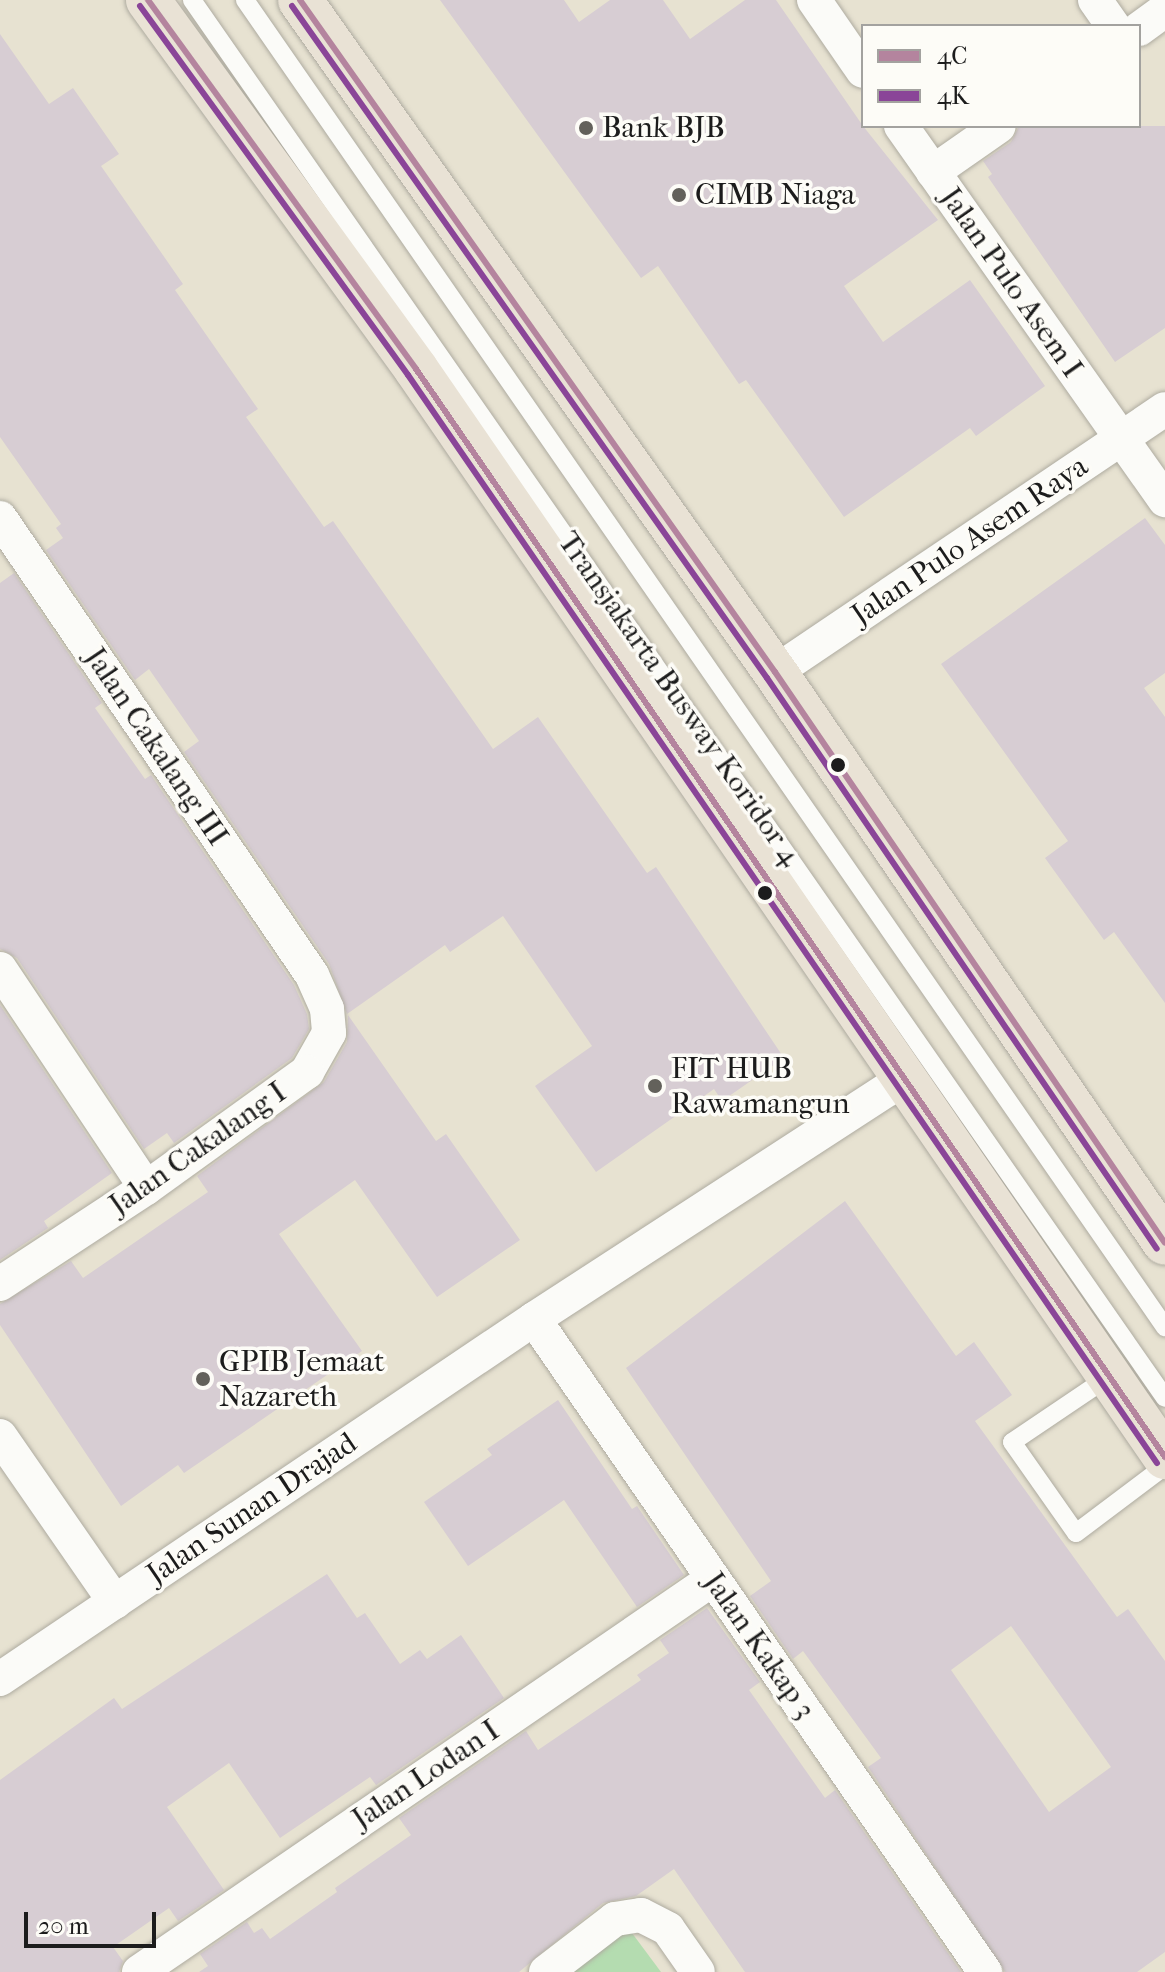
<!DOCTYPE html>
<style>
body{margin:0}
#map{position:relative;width:1165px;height:1972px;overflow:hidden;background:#e7e2d1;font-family:"IM FELL French Canon",serif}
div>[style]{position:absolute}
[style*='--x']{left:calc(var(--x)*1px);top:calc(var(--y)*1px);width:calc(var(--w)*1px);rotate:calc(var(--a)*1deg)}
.green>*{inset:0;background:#b4dcb0}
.building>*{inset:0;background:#d7cdd3}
.roads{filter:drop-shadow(0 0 2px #aeaba0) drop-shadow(0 0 2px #aeaba0)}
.service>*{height:18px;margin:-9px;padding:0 9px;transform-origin:9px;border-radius:9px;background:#fbfbf8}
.minor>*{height:34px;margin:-17px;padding:0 17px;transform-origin:17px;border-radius:17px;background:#fbfbf8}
.primary>*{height:44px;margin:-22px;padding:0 22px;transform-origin:22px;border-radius:22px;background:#e9e2d5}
.bus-1>*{height:6px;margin:-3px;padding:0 3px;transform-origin:3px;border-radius:3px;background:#b4849e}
.bus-2>*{height:6px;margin:-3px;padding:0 3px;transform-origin:3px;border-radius:3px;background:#8a4598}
.dots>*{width:22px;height:22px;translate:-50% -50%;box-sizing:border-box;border:4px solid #fdfcf7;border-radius:50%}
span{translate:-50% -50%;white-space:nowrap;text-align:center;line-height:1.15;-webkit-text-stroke:7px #fdfcf7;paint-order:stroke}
.poi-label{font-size:30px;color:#1c1c1c}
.left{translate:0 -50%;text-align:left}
.street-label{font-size:30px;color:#1c1c1c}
.legend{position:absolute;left:861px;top:24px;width:280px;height:104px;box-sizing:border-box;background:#fdfcf7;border:2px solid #a3a29f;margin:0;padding:10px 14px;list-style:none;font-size:24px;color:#1c1c1c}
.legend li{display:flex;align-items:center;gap:16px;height:40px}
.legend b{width:40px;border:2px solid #a3a29f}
.scale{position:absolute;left:24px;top:1912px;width:132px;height:36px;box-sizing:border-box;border:4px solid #1c1c1c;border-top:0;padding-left:10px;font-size:24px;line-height:28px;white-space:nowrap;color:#1c1c1c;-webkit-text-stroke:6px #fdfcf7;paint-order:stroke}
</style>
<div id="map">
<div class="green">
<i style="clip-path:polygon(629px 1929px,661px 1972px,570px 1972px)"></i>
</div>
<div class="building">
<i style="clip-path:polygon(440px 0,564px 0,579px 22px,610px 0,663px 0,690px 39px,745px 0,776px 0,863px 126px,938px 220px,844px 286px,883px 342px,970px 280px,1045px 386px,976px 436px,970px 428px,844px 517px,746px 380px,739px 384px,658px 266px,641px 278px)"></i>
<i style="clip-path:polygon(0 34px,49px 104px,73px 88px,119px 154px,101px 166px,183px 284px,175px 290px,258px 409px,246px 417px,324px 527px,333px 521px,493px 749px,538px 717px,647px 873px,656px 867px,784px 1058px,722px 1101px,714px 1089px,596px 1172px,535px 1086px,592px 1046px,503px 916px,450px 952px,445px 945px,347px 1014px,329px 964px,184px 752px,199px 741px,149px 669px,135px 680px,46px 550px,63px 538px,56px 528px,61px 524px,0 437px)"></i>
<i style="clip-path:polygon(1019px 126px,1165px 126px,1165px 328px,1115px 362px,988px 177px,992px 174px,983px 161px,1011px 142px)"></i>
<i style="clip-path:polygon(1145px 518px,1165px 545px,1165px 673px,1144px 688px,1165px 717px,1165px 1003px,1114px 932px,1104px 940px,1045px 858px,1068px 841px,941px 664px)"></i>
<i style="clip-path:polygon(14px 573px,102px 703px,95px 708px,145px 779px,151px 775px,294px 985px,307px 1014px,309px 1029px,292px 1058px,174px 1143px,167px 1133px,144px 1149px,17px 958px,0 949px,0 583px)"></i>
<i style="clip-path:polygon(0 1005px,112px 1173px,44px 1221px,48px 1228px,0 1260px)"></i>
<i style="clip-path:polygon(348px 1015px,436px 1141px,446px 1134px,520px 1240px,437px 1297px,355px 1180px,279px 1234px,362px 1351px,184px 1473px,178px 1465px,121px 1506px,0 1325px,0 1304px,71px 1261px,83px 1278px,208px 1192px,197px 1176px,324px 1082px,347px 1042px)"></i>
<i style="clip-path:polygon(evenodd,845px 1201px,956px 1356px,974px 1342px,1012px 1395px,975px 1421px,1117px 1617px,1128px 1609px,1165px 1661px,1165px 1952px,1137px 1972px,1005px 1972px,868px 1767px,881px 1758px,803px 1651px,793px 1659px,750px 1596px,771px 1581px,626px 1368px,845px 1201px,1011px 1626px,1111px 1767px,1049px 1812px,951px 1670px,1011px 1626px)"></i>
<i style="clip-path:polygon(558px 1400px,632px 1509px,637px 1506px,684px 1575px,637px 1607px,564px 1500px,468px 1566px,424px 1502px,492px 1455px,487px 1449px)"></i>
<i style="clip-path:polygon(327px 1574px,357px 1618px,365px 1613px,400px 1664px,420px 1650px,427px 1659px,461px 1635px,504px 1698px,376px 1785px,370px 1777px,280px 1838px,229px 1763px,167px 1807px,224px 1890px,178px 1921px,169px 1908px,113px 1947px,123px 1961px,119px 1972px,0 1972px,0 1780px,114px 1698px,122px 1709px)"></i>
<i style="clip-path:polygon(707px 1608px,760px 1682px,749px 1690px,825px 1798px,835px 1790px,961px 1972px,745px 1972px,674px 1869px,636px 1896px,603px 1903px,519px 1972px,199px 1972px,208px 1966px,200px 1954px,247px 1922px,254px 1933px,262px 1928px,270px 1939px,337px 1892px,335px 1888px,411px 1835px,399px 1818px,526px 1731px,538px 1750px,641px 1680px,637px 1675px,669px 1653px,660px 1640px)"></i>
</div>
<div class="roads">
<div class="service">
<i style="--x:192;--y:0;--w:1703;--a:55.16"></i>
<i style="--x:245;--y:0;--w:1615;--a:55.27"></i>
<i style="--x:1110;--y:1376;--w:118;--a:146"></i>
<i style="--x:1012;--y:1442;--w:111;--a:54.9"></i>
<i style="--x:1076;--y:1533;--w:111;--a:-37"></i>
</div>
<div class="minor">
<i style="--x:814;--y:0;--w:86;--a:55.4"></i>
<i style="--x:1095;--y:0;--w:32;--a:55"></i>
<i style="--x:1139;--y:29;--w:32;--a:-36"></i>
<i style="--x:901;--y:126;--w:458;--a:54.8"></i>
<i style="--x:933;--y:172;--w:80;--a:-34.9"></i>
<i style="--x:0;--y:518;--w:553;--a:55.68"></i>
<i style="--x:312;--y:975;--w:37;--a:66"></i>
<i style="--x:327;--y:1009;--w:24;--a:85"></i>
<i style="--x:329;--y:1033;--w:45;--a:119.4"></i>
<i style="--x:307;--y:1072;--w:198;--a:144.2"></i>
<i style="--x:146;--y:1188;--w:175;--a:146.7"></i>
<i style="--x:775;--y:672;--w:470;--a:-34"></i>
<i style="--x:0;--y:969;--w:263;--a:56.3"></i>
<i style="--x:534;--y:1319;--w:794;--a:55.37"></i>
<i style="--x:0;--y:1436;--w:202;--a:55.3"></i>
<i style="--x:0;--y:1679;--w:644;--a:-33.99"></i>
<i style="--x:534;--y:1319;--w:444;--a:-33"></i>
<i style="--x:139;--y:1972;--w:696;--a:-34.4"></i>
<i style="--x:546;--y:1972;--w:87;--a:-37.5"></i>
<i style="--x:615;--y:1919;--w:26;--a:-9"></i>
<i style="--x:641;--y:1915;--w:30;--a:27"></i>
<i style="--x:668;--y:1929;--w:52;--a:55.1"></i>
</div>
<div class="primary">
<i style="--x:148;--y:0;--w:456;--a:54"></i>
<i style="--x:416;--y:369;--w:1321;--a:55.46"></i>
<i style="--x:300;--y:0;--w:823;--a:54.75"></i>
<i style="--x:775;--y:672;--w:691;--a:55.67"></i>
</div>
</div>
<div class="bus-1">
<i style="--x:148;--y:0;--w:456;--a:54"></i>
<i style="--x:416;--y:369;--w:1321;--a:55.46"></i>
<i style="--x:300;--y:0;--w:823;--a:54.75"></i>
<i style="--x:775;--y:672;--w:691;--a:55.67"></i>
</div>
<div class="bus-2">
<i style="--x:140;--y:6;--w:456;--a:54"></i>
<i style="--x:408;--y:375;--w:1321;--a:55.46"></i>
<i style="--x:292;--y:6;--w:823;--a:54.75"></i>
<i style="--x:767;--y:678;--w:691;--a:55.67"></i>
</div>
<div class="dots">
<i style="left:586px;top:128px;background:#63615b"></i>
<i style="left:679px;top:195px;background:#63615b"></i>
<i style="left:838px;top:765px;background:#1c1c1c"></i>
<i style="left:765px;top:893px;background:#1c1c1c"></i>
<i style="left:655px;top:1086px;background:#63615b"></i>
<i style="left:203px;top:1379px;background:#63615b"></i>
</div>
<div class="poi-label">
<span class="left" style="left:602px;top:128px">Bank BJB</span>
<span class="left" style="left:695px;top:195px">CIMB Niaga</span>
<span class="left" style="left:671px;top:1086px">FIT HUB<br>Rawamangun</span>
<span class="left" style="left:219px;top:1379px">GPIB Jemaat<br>Nazareth</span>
</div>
<div class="street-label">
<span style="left:1011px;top:283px;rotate:55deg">Jalan Pulo Asem I</span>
<span style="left:970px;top:541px;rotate:-34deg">Jalan Pulo Asem Raya</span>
<span style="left:679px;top:699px;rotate:55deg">Transjakarta Busway Koridor 4</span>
<span style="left:156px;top:747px;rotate:56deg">Jalan Cakalang III</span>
<span style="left:198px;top:1149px;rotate:-35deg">Jalan Cakalang I</span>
<span style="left:252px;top:1509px;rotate:-34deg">Jalan Sunan Drajad</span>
<span style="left:759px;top:1646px;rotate:55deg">Jalan Kakap 3</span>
<span style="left:426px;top:1775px;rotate:-34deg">Jalan Lodan I</span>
</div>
<ul class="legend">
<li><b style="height:10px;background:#b4849e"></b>4C</li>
<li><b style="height:10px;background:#8a4598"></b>4K</li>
</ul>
<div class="scale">20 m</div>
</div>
